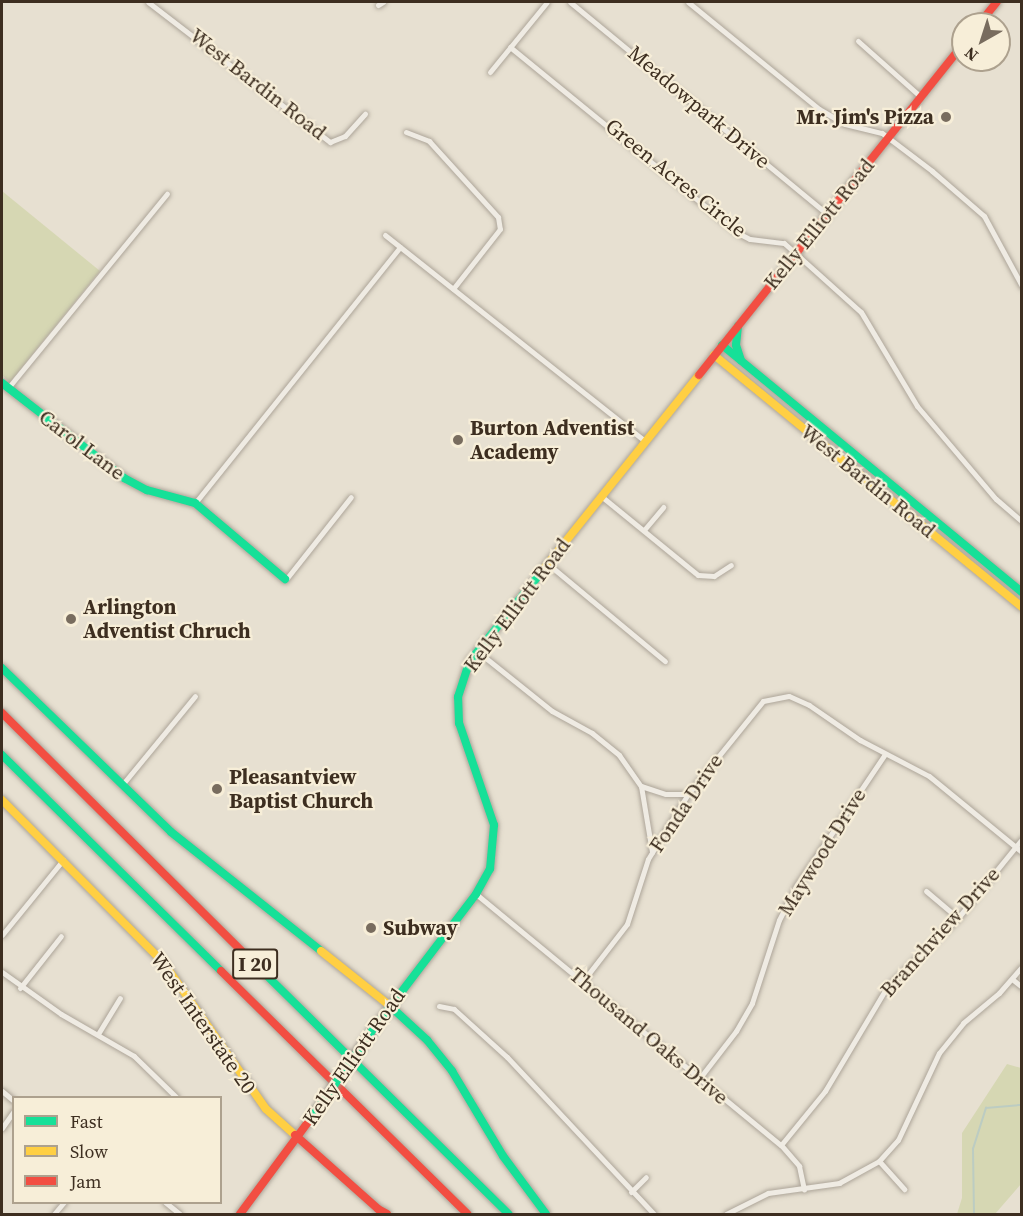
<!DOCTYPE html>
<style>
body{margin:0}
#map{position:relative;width:1023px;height:1216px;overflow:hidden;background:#e7e0d1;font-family:"Source Serif 4",serif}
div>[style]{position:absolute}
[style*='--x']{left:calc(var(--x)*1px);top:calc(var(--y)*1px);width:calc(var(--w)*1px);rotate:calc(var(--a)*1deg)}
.green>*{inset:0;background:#d6d7b3}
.stream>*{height:1.5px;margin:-0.75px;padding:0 0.75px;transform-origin:0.75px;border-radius:0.75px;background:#bcccc2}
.roads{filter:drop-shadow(0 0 2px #ada599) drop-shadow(0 0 2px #ada599)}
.street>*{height:5px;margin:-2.5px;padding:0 2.5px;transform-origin:2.5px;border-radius:2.5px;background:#efebe3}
.fast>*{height:8px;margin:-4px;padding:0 4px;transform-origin:4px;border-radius:4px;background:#16e098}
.slow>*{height:8px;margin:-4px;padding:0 4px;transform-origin:4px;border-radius:4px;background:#ffcf43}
.jam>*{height:8px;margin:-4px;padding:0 4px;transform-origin:4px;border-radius:4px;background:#f24e42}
.bridges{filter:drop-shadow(0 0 2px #9c958a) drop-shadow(0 0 2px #9c958a)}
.fast-bridge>*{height:8px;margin:-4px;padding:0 4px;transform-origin:4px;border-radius:4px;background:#16e098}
.dots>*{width:16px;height:16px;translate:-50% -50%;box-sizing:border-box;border:3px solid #f7eed8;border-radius:50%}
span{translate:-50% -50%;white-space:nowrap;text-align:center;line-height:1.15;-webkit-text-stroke:4.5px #f7eed8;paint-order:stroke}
.shield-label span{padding:2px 4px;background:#f7eed8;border:2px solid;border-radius:4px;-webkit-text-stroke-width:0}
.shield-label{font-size:20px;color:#3d2e20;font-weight:700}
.street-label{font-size:21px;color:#3d2e20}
.poi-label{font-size:21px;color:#3d2e20;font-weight:700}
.right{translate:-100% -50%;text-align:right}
.left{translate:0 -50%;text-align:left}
.frame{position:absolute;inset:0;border:3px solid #3d2e20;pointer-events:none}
.legend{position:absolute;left:12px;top:1096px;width:210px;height:108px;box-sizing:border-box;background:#f7eed8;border:2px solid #ada18e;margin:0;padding:8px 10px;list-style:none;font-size:18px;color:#3d2e20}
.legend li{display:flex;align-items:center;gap:12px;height:30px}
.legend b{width:30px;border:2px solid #ada18e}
.north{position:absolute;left:951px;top:12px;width:60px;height:60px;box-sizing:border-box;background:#f7eed8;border:2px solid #ada18e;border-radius:50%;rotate:219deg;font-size:16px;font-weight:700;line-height:24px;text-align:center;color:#3d2e20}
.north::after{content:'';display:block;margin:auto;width:21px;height:27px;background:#786c5e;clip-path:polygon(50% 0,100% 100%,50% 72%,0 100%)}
</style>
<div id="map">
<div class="green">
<i style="clip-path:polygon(2px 191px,100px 271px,10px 382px,2px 375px)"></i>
<i style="clip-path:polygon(1007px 1064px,1021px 1068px,1021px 1184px,995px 1214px,957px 1214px,962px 1198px,962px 1133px)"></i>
</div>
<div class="stream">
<i style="--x:974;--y:1214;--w:65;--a:-90.9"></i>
<i style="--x:973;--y:1149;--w:43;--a:-72.4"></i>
<i style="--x:986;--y:1108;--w:36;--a:-5"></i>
</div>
<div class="roads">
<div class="street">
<i style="--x:148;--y:2;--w:230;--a:37.6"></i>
<i style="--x:330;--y:142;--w:16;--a:-22"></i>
<i style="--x:345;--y:136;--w:30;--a:-48"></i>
<i style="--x:570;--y:2;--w:333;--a:39.5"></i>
<i style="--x:688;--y:2;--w:169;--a:39.2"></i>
<i style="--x:819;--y:109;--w:30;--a:30"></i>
<i style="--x:845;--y:124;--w:38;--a:14"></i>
<i style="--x:882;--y:133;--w:63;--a:37.2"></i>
<i style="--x:932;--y:171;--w:69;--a:40.9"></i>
<i style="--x:984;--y:216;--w:80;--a:61.5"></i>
<i style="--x:378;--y:5;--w:6;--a:-31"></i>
<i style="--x:858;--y:41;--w:84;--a:41.6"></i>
<i style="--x:510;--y:47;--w:294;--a:39.2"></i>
<i style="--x:738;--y:233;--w:13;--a:27"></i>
<i style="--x:750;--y:239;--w:34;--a:7"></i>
<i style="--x:784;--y:243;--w:103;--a:41.9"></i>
<i style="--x:861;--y:312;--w:109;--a:59.2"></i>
<i style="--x:917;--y:406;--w:122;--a:49.7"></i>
<i style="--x:996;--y:499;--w:35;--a:41"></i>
<i style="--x:490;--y:72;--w:90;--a:-50.8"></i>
<i style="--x:406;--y:132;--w:25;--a:21"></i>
<i style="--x:429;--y:141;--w:103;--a:47.8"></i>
<i style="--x:498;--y:217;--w:12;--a:81"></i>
<i style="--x:500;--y:229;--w:76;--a:128.1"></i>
<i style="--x:385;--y:235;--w:332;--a:38.4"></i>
<i style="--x:8;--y:388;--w:251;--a:-50.7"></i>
<i style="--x:601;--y:496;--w:125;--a:39.2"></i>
<i style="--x:698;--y:575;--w:16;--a:4"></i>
<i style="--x:714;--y:576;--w:20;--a:-33"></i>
<i style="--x:195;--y:503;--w:328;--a:-51.3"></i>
<i style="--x:644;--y:530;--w:30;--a:-50"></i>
<i style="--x:548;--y:564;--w:152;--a:39.7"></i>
<i style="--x:287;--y:578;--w:103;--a:-51.7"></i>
<i style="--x:477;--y:651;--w:96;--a:38.7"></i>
<i style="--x:552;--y:711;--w:46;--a:28.8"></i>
<i style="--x:592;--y:733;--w:35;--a:39"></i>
<i style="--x:619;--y:755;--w:38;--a:55"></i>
<i style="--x:641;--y:786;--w:67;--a:80.5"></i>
<i style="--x:122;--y:785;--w:115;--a:-50.6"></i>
<i style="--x:641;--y:786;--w:26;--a:18"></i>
<i style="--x:666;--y:794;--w:22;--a:0"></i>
<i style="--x:926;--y:891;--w:42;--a:40.2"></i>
<i style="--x:476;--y:894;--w:395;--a:39.5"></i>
<i style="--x:781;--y:1145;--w:28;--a:49"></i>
<i style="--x:799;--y:1166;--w:24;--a:78"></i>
<i style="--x:2;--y:935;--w:97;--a:-50.9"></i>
<i style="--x:2;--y:972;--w:72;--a:35.4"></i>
<i style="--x:61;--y:1014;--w:84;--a:29.9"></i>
<i style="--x:134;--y:1056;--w:60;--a:44.3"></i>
<i style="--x:1012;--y:979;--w:13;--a:39"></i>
<i style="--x:583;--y:981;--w:72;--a:-52.3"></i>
<i style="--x:627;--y:924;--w:68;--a:-72.1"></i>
<i style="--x:648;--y:859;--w:76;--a:-58.4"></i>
<i style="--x:688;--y:794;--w:119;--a:-51.1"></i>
<i style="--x:763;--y:701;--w:26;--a:-11"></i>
<i style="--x:789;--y:696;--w:22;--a:24"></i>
<i style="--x:809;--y:705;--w:62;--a:34.5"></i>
<i style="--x:860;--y:740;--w:78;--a:27.6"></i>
<i style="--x:929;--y:776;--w:120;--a:39.3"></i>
<i style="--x:20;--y:988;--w:66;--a:-51.7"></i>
<i style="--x:439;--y:1006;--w:15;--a:11"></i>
<i style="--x:454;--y:1009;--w:72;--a:42.2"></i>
<i style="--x:507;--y:1057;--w:215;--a:46.9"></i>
<i style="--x:98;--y:1034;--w:42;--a:-58.6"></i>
<i style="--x:699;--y:1079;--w:61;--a:-52.4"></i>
<i style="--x:736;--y:1031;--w:32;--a:-60"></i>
<i style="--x:752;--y:1003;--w:87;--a:-72"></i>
<i style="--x:779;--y:920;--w:39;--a:-63"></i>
<i style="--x:797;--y:885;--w:158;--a:-56.1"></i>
<i style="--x:2;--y:1091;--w:16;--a:40"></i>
<i style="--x:2;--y:1128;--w:21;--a:-55"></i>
<i style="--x:781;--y:1145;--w:70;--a:-50.8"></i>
<i style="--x:825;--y:1091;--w:121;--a:-59.2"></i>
<i style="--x:887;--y:987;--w:99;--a:-44.2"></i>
<i style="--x:958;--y:918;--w:102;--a:-51"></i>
<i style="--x:879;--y:1161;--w:38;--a:48"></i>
<i style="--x:631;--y:1192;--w:21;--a:-45"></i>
<i style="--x:165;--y:1202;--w:19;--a:39"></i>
<i style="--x:54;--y:1214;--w:16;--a:-50"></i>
<i style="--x:726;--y:1214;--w:47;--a:-26.6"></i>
<i style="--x:768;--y:1193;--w:72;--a:-8"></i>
<i style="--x:839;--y:1183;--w:46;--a:-28.8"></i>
<i style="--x:879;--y:1161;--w:28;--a:-48"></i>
<i style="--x:898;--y:1140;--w:96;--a:-64.8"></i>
<i style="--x:939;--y:1053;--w:38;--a:-51"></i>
<i style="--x:963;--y:1023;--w:47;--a:-39.8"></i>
<i style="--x:999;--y:993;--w:35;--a:-49"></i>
</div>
<div class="fast">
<i style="--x:738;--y:326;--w:19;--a:96"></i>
<i style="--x:736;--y:345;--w:16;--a:72"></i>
<i style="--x:722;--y:345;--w:389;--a:39.5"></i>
<i style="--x:2;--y:383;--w:155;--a:37.9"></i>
<i style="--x:124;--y:478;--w:26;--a:28"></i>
<i style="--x:147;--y:490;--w:50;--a:15.2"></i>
<i style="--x:195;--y:503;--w:118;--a:40.2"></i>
<i style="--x:2;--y:668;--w:235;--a:44.1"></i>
<i style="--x:171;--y:832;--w:191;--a:38.4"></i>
<i style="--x:2;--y:755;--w:308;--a:44.6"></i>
<i style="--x:248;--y:957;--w:366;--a:44.6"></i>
<i style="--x:389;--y:1005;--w:52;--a:42.6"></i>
<i style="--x:427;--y:1040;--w:40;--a:51"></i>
<i style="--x:452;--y:1071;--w:99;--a:59"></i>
<i style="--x:503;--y:1156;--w:72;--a:53.4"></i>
<i style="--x:374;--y:1028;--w:168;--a:-52.7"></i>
<i style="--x:476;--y:894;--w:29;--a:-61"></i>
<i style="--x:490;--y:869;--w:44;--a:-84.8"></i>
<i style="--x:494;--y:825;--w:108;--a:-108.9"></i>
<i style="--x:459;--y:723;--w:26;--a:-92"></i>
<i style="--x:458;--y:697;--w:38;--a:-72"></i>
<i style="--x:470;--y:661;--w:115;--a:-51.3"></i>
</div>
<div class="slow">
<i style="--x:714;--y:355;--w:398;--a:39.3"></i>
<i style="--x:542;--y:571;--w:251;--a:-51.3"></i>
<i style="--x:2;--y:800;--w:228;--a:45.2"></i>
<i style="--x:163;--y:962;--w:179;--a:55"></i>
<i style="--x:266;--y:1109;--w:39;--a:42"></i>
<i style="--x:321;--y:951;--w:87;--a:38.5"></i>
</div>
<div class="jam">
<i style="--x:979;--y:24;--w:28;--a:-51"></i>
<i style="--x:699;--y:375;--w:423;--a:-51.4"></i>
<i style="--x:2;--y:713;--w:346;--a:44.8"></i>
<i style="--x:221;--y:971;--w:346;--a:44.6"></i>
<i style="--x:295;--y:1135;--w:111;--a:41.7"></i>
<i style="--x:378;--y:1209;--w:10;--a:29"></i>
<i style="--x:240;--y:1214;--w:124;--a:-53.5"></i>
</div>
</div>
<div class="bridges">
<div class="fast-bridge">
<i style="--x:314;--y:1114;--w:105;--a:-55.1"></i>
</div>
</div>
<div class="dots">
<i style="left:946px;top:117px;background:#786c5e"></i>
<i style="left:458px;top:440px;background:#786c5e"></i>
<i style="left:71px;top:619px;background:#786c5e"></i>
<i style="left:217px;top:789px;background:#786c5e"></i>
<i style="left:371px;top:928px;background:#786c5e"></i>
</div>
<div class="shield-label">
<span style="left:255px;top:964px">I 20</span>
</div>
<div class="street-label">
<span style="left:258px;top:84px;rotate:38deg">West Bardin Road</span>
<span style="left:699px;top:107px;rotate:40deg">Meadowpark Drive</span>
<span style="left:676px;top:178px;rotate:39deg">Green Acres Circle</span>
<span style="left:819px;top:224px;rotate:-51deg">Kelly Elliott Road</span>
<span style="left:82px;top:445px;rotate:37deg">Carol Lane</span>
<span style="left:868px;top:481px;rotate:39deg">West Bardin Road</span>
<span style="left:517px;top:605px;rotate:-53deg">Kelly Elliott Road</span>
<span style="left:686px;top:803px;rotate:-56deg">Fonda Drive</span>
<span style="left:822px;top:852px;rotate:-58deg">Maywood Drive</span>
<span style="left:940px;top:932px;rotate:-48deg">Branchview Drive</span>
<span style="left:203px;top:1023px;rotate:55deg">West Interstate 20</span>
<span style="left:649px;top:1036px;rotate:40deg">Thousand Oaks Drive</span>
<span style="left:354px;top:1057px;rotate:-55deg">Kelly Elliott Road</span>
</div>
<div class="poi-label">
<span class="right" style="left:934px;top:117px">Mr. Jim's Pizza</span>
<span class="left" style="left:470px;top:440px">Burton Adventist<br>Academy</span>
<span class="left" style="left:83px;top:619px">Arlington<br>Adventist Chruch</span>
<span class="left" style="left:229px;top:789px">Pleasantview<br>Baptist Church</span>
<span class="left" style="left:383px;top:928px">Subway</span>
</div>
<div class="frame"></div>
<ul class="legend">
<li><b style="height:8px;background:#16e098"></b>Fast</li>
<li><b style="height:8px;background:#ffcf43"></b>Slow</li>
<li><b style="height:8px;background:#f24e42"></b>Jam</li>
</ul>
<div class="north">N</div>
</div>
